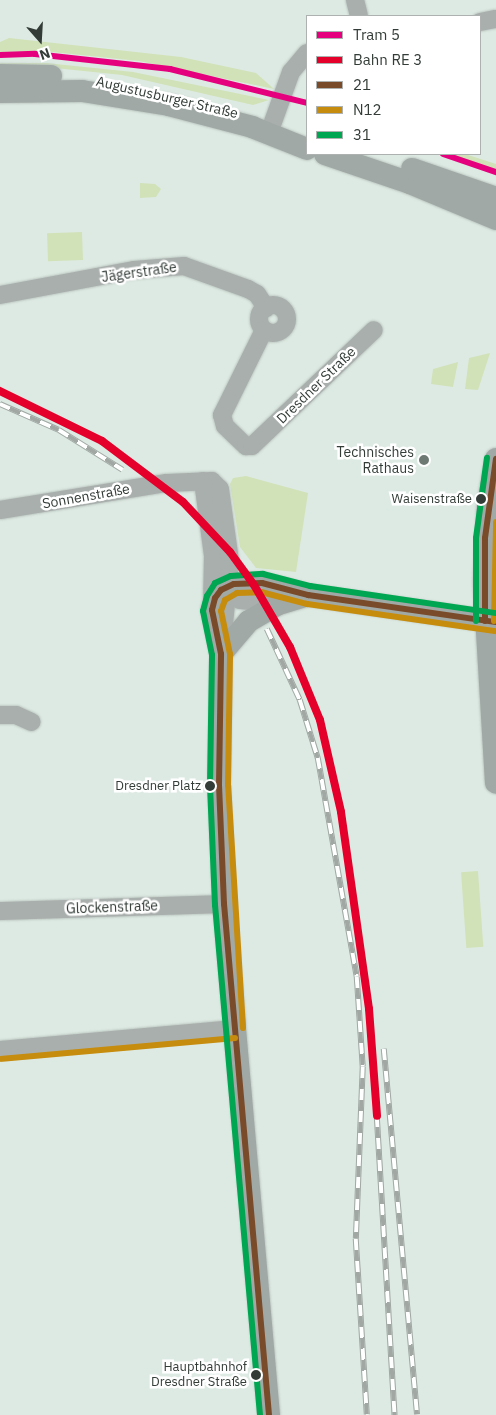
<!DOCTYPE html>
<meta charset="utf-8">
<style>
body{margin:0}
#map{position:relative;width:496px;height:1415px;overflow:hidden;background:#ddeae3;font-family:"IBM Plex Sans",sans-serif}
div>[style]{position:absolute}
[style*='--x']{left:calc(var(--x)*1px);top:calc(var(--y)*1px);width:calc(var(--w)*1px);rotate:calc(var(--a)*1deg)}
.green>*{inset:0;background:#d1e2b8;transform-origin:0 0}
.roads{filter:drop-shadow(0 0 1px #bcc6c1) drop-shadow(0 0 1px #bcc6c1)}
.minor>*{height:18px;margin:-9px;padding:0 9px;transform-origin:9px;border-radius:9px;background:#a9afad}
.minor>.ring{margin:-9px;padding:0;box-sizing:content-box;background:none;border:18px solid #a9afad;border-radius:50%}
.major>*{height:22px;margin:-11px;padding:0 11px;transform-origin:11px;border-radius:11px;background:#a1a9a6}
.rail>*{height:5.5px;margin-top:-2.75px;transform-origin:0;background:repeating-linear-gradient(90deg,#fff 0 11px,#a1a8a4 0 22px);box-sizing:border-box;border-block:1px solid #a1a8a4}
.bus-1>*{height:6px;margin:-3px;padding:0 3px;transform-origin:3px;border-radius:3px;background:#7a4b2a}
.bus-2>*{height:6px;margin:-3px;padding:0 3px;transform-origin:3px;border-radius:3px;background:#c68c0e}
.bus-3>*{height:6px;margin:-3px;padding:0 3px;transform-origin:3px;border-radius:3px;background:#00a651}
.rail-1>*{height:8px;margin:-4px;padding:0 4px;transform-origin:4px;border-radius:4px;background:#e4002b}
.tram-1>*{height:6px;margin:-3px;padding:0 3px;transform-origin:3px;border-radius:3px;background:#e5007d}
.dots>*{width:14px;height:14px;translate:-50% -50%;box-sizing:border-box;border:2px solid #fff;border-radius:50%}
span{translate:-50% -50%;white-space:nowrap;text-align:center;line-height:1.15;-webkit-text-stroke:5px #fff;paint-order:stroke}
.bus-label{font-size:13px;color:#333c37}
.right{translate:-100% -50%;text-align:right}
.street-label{font-size:14px;color:#333c37}
.poi-label{font-size:14px;color:#333c37}
.legend{position:absolute;left:306px;top:15px;width:175px;height:140px;box-sizing:border-box;background:#fff;border:1px solid #adb1af;margin:0;padding:6px 9px;list-style:none;font-size:15px;color:#333c37}
.legend li{display:flex;align-items:center;gap:10px;height:25px}
.legend b{width:25px;border:1px solid #adb1af}
.north{position:absolute;left:15px;top:15px;width:50px;height:50px;-webkit-text-stroke:4px #fff;paint-order:stroke;rotate:161deg;font-size:14px;font-weight:700;line-height:20px;text-align:center;color:#333c37}
.north::after{content:'';display:block;margin:auto;width:18px;height:22px;background:#333c37;clip-path:polygon(50% 0,100% 100%,50% 72%,0 100%)}
</style>
<div id="map">
<div class="green">
<i style="clip-path:polygon(9px 38px,181px 57px,256px 73px,274px 89px,139px 61px,42px 51px,0 52px,0 42px)"></i>
<i style="clip-path:polygon(0 63px,46px 63px,133px 72px,269px 100px,253px 105px,122px 75px,45px 67px,0 66px)"></i>
<i style="clip-path:polygon(443px 154px,465px 154px,496px 164px,496px 174px)"></i>
<i style="clip-path:polygon(140px 183px,155px 184px,161px 189px,156px 197px,140px 198px)"></i>
<i style="left:82px;top:232px;width:28px;height:35px;rotate:88deg"></i>
<i style="clip-path:polygon(490px 353px,478px 390px,465px 389px,469px 358px)"></i>
<i style="clip-path:polygon(458px 362px,453px 387px,431px 384px,433px 369px)"></i>
<i style="clip-path:polygon(246px 476px,308px 493px,296px 572px,256px 568px,240px 547px,230px 484px,233px 478px)"></i>
<i style="left:478px;top:871px;width:76px;height:17px;rotate:86deg"></i>
</div>
<div class="roads">
<div class="minor">
<i style="--x:355;--y:0;--w:16;--a:76"></i>
<i style="--x:480;--y:22;--w:16;--a:-11"></i>
<i style="--x:269;--y:133;--w:65;--a:-70.2"></i>
<i style="--x:291;--y:72;--w:25;--a:-50"></i>
<i style="--x:0;--y:295;--w:136;--a:-10.6"></i>
<i style="--x:134;--y:270;--w:50;--a:-4.6"></i>
<i style="--x:184;--y:266;--w:68;--a:19.8"></i>
<i style="--x:248;--y:289;--w:10;--a:29"></i>
<i style="--x:257;--y:294;--w:17;--a:57"></i>
<i class="ring" style="left:259px;top:305px;width:10px;height:10px"></i>
<i style="--x:264;--y:330;--w:95;--a:116.3"></i>
<i style="--x:222;--y:415;--w:11;--a:75"></i>
<i style="--x:225;--y:426;--w:29;--a:44"></i>
<i style="--x:246;--y:446;--w:6;--a:0"></i>
<i style="--x:252;--y:446;--w:168;--a:-43.6"></i>
<i style="--x:203;--y:481;--w:76;--a:82.4"></i>
<i style="--x:213;--y:556;--w:49;--a:91.2"></i>
<i style="--x:0;--y:510;--w:169;--a:-9.2"></i>
<i style="--x:167;--y:483;--w:45;--a:-2.5"></i>
<i style="--x:212;--y:481;--w:11;--a:45"></i>
<i style="--x:220;--y:489;--w:73;--a:82.1"></i>
<i style="--x:230;--y:561;--w:85;--a:95.4"></i>
<i style="--x:224;--y:583;--w:23;--a:47"></i>
<i style="--x:240;--y:600;--w:39;--a:6"></i>
<i style="--x:0;--y:715;--w:16;--a:0"></i>
<i style="--x:16;--y:715;--w:17;--a:24"></i>
<i style="--x:0;--y:911;--w:224;--a:-1.8"></i>
<i style="--x:0;--y:1050;--w:235;--a:-5.1"></i>
</div>
<div class="major">
<i style="--x:0;--y:75;--w:51;--a:1.1"></i>
<i style="--x:0;--y:92;--w:82;--a:-0.7"></i>
<i style="--x:82;--y:91;--w:88;--a:9.1"></i>
<i style="--x:169;--y:105;--w:86;--a:14.8"></i>
<i style="--x:252;--y:127;--w:59;--a:21.8"></i>
<i style="--x:325;--y:154;--w:90;--a:18.8"></i>
<i style="--x:410;--y:183;--w:93;--a:22.7"></i>
<i style="--x:412;--y:169;--w:89;--a:19"></i>
<i style="--x:496;--y:459;--w:46;--a:100.1"></i>
<i style="--x:488;--y:504;--w:78;--a:92.9"></i>
<i style="--x:484;--y:582;--w:201;--a:86.6"></i>
<i style="--x:221;--y:654;--w:43;--a:-49.7"></i>
<i style="--x:249;--y:621;--w:34;--a:-30"></i>
<i style="--x:279;--y:604;--w:30;--a:-17"></i>
<i style="--x:269;--y:1415;--w:513;--a:-95.03"></i>
<i style="--x:224;--y:904;--w:119;--a:-92.4"></i>
<i style="--x:219;--y:785;--w:131;--a:-89.1"></i>
<i style="--x:221;--y:654;--w:45;--a:-101.6"></i>
<i style="--x:212;--y:610;--w:12;--a:-76"></i>
<i style="--x:215;--y:598;--w:10;--a:-53"></i>
<i style="--x:221;--y:590;--w:14;--a:-25"></i>
<i style="--x:234;--y:584;--w:28;--a:-2"></i>
<i style="--x:262;--y:583;--w:48;--a:14.6"></i>
<i style="--x:308;--y:595;--w:190;--a:8.2"></i>
</div>
</div>
<div class="rail">
<i style="--x:0;--y:404;--w:64;--a:23.8"></i>
<i style="--x:59;--y:430;--w:75;--a:32"></i>
<i style="--x:267;--y:629;--w:78;--a:65.1"></i>
<i style="--x:300;--y:700;--w:61;--a:72.8"></i>
<i style="--x:318;--y:758;--w:222;--a:79.9"></i>
<i style="--x:357;--y:977;--w:90;--a:86.2"></i>
<i style="--x:363;--y:1067;--w:172;--a:92.3"></i>
<i style="--x:356;--y:1239;--w:176;--a:86.4"></i>
<i style="--x:384;--y:1049;--w:367;--a:84.8"></i>
<i style="--x:377;--y:1116;--w:300;--a:86.6"></i>
</div>
<div class="bus-1">
<i style="--x:485;--y:621;--w:83;--a:-90"></i>
<i style="--x:485;--y:538;--w:80;--a:-82.1"></i>
<i style="--x:269;--y:1415;--w:513;--a:-95.03"></i>
<i style="--x:224;--y:904;--w:119;--a:-92.4"></i>
<i style="--x:219;--y:785;--w:131;--a:-89.1"></i>
<i style="--x:221;--y:654;--w:45;--a:-101.6"></i>
<i style="--x:212;--y:610;--w:12;--a:-76"></i>
<i style="--x:215;--y:598;--w:10;--a:-53"></i>
<i style="--x:221;--y:590;--w:14;--a:-25"></i>
<i style="--x:234;--y:584;--w:28;--a:-2"></i>
<i style="--x:262;--y:583;--w:48;--a:14.6"></i>
<i style="--x:308;--y:595;--w:190;--a:8.2"></i>
</div>
<div class="bus-2">
<i style="--x:494;--y:621;--w:99;--a:-88.8"></i>
<i style="--x:243;--y:1028;--w:243;--a:-93.5"></i>
<i style="--x:228;--y:785;--w:131;--a:-89.1"></i>
<i style="--x:230;--y:654;--w:44;--a:-101.8"></i>
<i style="--x:221;--y:611;--w:12;--a:-70"></i>
<i style="--x:225;--y:600;--w:14;--a:-30"></i>
<i style="--x:237;--y:593;--w:24;--a:-2"></i>
<i style="--x:261;--y:592;--w:48;--a:14.6"></i>
<i style="--x:307;--y:604;--w:190;--a:8.2"></i>
<i style="--x:1;--y:1059;--w:235;--a:-5.1"></i>
</div>
<div class="bus-3">
<i style="--x:476;--y:621;--w:83;--a:-90"></i>
<i style="--x:476;--y:538;--w:81;--a:-82.2"></i>
<i style="--x:260;--y:1415;--w:512;--a:-95.04"></i>
<i style="--x:215;--y:905;--w:120;--a:-92.4"></i>
<i style="--x:210;--y:785;--w:130;--a:-89.1"></i>
<i style="--x:212;--y:655;--w:45;--a:-101.6"></i>
<i style="--x:203;--y:611;--w:16;--a:-75"></i>
<i style="--x:207;--y:596;--w:15;--a:-58"></i>
<i style="--x:215;--y:583;--w:17;--a:-24"></i>
<i style="--x:231;--y:576;--w:32;--a:-4"></i>
<i style="--x:263;--y:574;--w:49;--a:14.3"></i>
<i style="--x:310;--y:586;--w:188;--a:8.3"></i>
</div>
<div class="rail-1">
<i style="--x:0;--y:391;--w:114;--a:26.1"></i>
<i style="--x:102;--y:441;--w:101;--a:37"></i>
<i style="--x:183;--y:502;--w:69;--a:46.8"></i>
<i style="--x:230;--y:552;--w:41;--a:54"></i>
<i style="--x:254;--y:585;--w:72;--a:59.9"></i>
<i style="--x:290;--y:647;--w:79;--a:67.7"></i>
<i style="--x:320;--y:720;--w:94;--a:77.1"></i>
<i style="--x:341;--y:812;--w:199;--a:81.9"></i>
<i style="--x:369;--y:1009;--w:107;--a:85.7"></i>
</div>
<div class="tram-1">
<i style="--x:0;--y:55;--w:35;--a:-2"></i>
<i style="--x:35;--y:54;--w:136;--a:6.3"></i>
<i style="--x:170;--y:69;--w:141;--a:13.9"></i>
<i style="--x:443;--y:154;--w:56;--a:18.8"></i>
</div>
<div class="dots">
<i style="left:424px;top:460px;background:#6e7973"></i>
<i style="left:481px;top:499px;background:#333c37"></i>
<i style="left:210px;top:786px;background:#333c37"></i>
<i style="left:256px;top:1375px;background:#333c37"></i>
</div>
<div class="bus-label">
<span class="right" style="left:472px;top:499px">Waisenstraße</span>
<span class="right" style="left:201px;top:786px">Dresdner Platz</span>
<span class="right" style="left:247px;top:1375px">Hauptbahnhof<br>Dresdner Straße</span>
</div>
<div class="street-label">
<span style="left:167px;top:97px;rotate:13deg">Augustusburger Straße</span>
<span style="left:139px;top:272px;rotate:-8deg">Jägerstraße</span>
<span style="left:316px;top:385px;rotate:-44deg">Dresdner Straße</span>
<span style="left:86px;top:496px;rotate:-10deg">Sonnenstraße</span>
<span style="left:112px;top:907px;rotate:-2deg">Glockenstraße</span>
</div>
<div class="poi-label">
<span class="right" style="left:414px;top:460px">Technisches<br>Rathaus</span>
</div>
<ul class="legend">
<li><b style="height:6px;background:#e5007d"></b>Tram 5</li>
<li><b style="height:6px;background:#e4002b"></b>Bahn RE 3</li>
<li><b style="height:6px;background:#7a4b2a"></b>21</li>
<li><b style="height:6px;background:#c68c0e"></b>N12</li>
<li><b style="height:6px;background:#00a651"></b>31</li>
</ul>
<div class="north">N</div>
</div>
